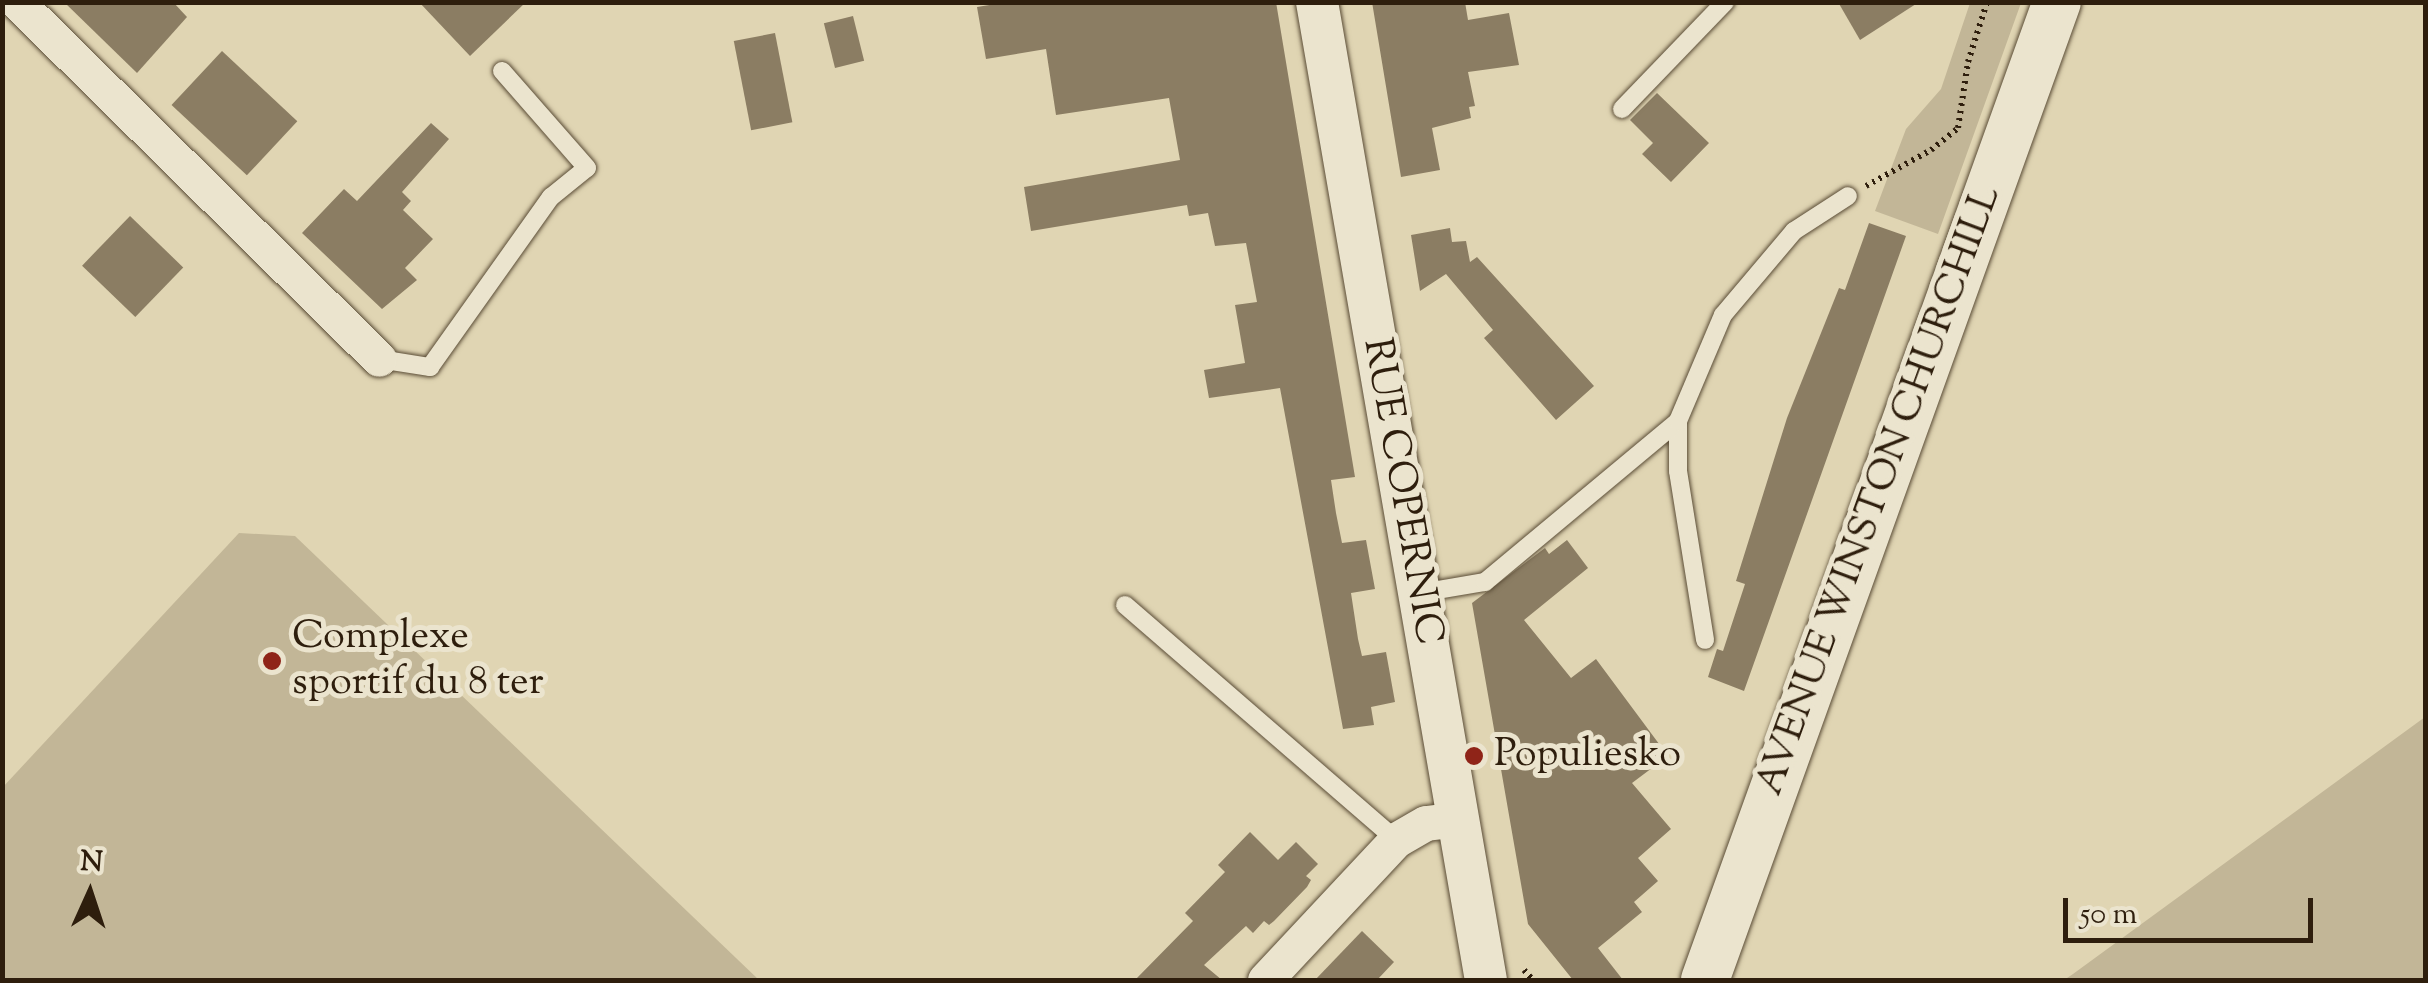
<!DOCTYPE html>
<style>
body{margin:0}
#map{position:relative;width:2428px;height:983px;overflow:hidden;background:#e0d5b3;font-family:"Sorts Mill Goudy",serif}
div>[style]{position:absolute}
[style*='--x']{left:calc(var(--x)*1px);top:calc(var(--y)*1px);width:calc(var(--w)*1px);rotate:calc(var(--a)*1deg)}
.green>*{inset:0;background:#c2b697}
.building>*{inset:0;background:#8b7d63;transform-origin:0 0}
.path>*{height:6px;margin-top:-3px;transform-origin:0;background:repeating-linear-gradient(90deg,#2e1e0d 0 2.5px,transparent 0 7.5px)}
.roads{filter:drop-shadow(0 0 2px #5a4c36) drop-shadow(0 0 2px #5a4c36)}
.service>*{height:18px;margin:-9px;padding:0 9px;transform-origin:9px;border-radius:9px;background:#ebe4ce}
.minor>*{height:35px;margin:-17.5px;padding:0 17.5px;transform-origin:17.5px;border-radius:17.5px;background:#ebe4ce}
.tertiary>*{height:42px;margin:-21px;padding:0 21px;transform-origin:21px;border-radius:21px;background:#ebe4ce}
.secondary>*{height:48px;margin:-24px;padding:0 24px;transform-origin:24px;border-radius:24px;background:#ebe4ce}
.dots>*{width:28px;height:28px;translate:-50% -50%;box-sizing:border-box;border:5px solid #ebe4ce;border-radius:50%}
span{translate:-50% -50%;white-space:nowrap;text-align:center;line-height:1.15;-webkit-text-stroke:10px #ebe4ce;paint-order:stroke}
.street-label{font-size:40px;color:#2e1e0d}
.poi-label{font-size:40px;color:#2e1e0d}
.left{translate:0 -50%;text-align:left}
.frame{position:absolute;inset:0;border:5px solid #2e1e0d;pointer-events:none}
.north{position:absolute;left:40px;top:843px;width:100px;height:100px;-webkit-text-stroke:8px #ebe4ce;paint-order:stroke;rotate:3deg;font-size:28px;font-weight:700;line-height:40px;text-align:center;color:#2e1e0d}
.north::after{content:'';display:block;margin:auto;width:35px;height:45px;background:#2e1e0d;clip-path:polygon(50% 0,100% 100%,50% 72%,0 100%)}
.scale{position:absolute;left:2063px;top:898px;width:250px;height:45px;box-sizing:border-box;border:5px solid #2e1e0d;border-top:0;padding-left:12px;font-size:30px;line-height:35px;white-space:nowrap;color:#2e1e0d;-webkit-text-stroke:8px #ebe4ce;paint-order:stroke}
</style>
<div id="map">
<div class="green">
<i style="clip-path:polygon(1970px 3px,2021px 3px,1938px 234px,1875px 211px,1906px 129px,1941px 89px)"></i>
<i style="clip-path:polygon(239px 533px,295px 536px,759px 980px,3px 980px,3px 787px)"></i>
<i style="clip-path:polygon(2425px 717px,2425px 980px,2064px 980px,2073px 974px)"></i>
</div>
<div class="building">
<i style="clip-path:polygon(64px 2px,173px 2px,187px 17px,137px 73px)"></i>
<i style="clip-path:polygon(419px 2px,526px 2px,470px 56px)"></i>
<i style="clip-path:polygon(1008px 2px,1276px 2px,1355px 477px,1331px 480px,1336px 513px,1342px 543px,1366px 540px,1375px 589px,1351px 593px,1358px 639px,1362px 656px,1386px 652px,1395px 702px,1371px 707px,1374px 725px,1343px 729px,1280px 388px,1209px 398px,1204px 370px,1245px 363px,1235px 305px,1257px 302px,1246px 243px,1215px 246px,1208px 213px,1189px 216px,1187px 205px,1031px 231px,1024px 187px,1180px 160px,1169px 98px,1056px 115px,1046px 49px,986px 59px,977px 7px)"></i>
<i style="clip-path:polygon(1372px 2px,1465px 2px,1468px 20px,1509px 13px,1519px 65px,1468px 72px,1475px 106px,1469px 107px,1471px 118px,1432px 128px,1440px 170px,1401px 177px)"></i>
<i style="clip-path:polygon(1838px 2px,1919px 2px,1860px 40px)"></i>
<i style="left:853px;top:16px;width:46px;height:30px;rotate:76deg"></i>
<i style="left:775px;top:33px;width:91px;height:42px;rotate:79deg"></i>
<i style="left:222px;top:51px;width:103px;height:74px;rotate:43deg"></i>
<i style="clip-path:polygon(1657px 93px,1709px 143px,1671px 182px,1642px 154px,1653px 143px,1630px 120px)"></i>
<i style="clip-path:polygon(431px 123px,449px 139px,402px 192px,411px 201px,403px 210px,433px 239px,405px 268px,417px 280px,382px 309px,302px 233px,344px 189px,357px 201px)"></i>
<i style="left:130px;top:216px;width:74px;height:69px;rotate:44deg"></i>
<i style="clip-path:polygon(1869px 223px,1906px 236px,1744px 691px,1708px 677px,1717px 649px,1723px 651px,1745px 584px,1736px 581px,1787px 418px,1839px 288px,1845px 290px)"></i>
<i style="clip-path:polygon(1450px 228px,1452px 242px,1466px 241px,1470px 262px,1477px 257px,1594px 386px,1556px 420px,1484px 338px,1493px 330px,1446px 274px,1420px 291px,1411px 235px)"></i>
<i style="clip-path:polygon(1567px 540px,1588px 568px,1524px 620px,1571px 678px,1596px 659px,1668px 756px,1632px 783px,1671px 829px,1638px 858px,1658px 881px,1634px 902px,1642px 912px,1598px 948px,1623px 980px,1573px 980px,1528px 924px,1472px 603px,1545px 548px,1549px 554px)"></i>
<i style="clip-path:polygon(1250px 832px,1278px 860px,1296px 842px,1318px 864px,1306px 876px,1311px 880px,1307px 887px,1274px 921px,1269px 925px,1264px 921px,1253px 933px,1246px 926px,1204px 965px,1222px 980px,1135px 980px,1193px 921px,1185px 913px,1225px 872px,1218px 865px)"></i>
<i style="clip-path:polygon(1362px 931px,1394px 962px,1377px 980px,1315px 980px)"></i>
</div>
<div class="path">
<i style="--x:1866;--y:186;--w:74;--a:-29"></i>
<i style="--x:1931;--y:150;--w:35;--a:-39"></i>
<i style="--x:1958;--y:128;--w:67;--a:-81.4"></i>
<i style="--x:1968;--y:62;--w:63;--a:-72.4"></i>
<i style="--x:1524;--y:970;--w:13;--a:48"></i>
</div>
<div class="roads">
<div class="service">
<i style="--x:1622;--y:109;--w:149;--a:-46.1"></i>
<i style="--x:379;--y:359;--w:52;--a:8.9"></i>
<i style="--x:430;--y:367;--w:209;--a:-54.6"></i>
<i style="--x:551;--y:197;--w:46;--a:-38.9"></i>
<i style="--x:587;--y:168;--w:129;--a:-131.2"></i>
<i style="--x:1678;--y:421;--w:50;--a:90"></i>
<i style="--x:1678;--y:471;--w:171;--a:80.9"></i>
<i style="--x:1420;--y:593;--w:66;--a:-9.6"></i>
<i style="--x:1485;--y:582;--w:251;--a:-39.8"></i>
<i style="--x:1678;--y:421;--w:115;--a:-67"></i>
<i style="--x:1723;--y:315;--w:110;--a:-49.8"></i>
<i style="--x:1794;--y:231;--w:64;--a:-32.9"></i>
<i style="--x:1125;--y:605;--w:359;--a:40.9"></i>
</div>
<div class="minor">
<i style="--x:17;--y:2;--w:508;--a:44.6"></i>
<i style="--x:1265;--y:980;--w:192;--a:-46.9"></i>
<i style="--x:1396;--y:840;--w:34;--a:-30"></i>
<i style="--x:1426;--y:823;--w:32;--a:-7"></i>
</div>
<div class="tertiary">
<i style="--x:1317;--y:2;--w:992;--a:80.2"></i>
</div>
<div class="secondary">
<i style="--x:1705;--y:980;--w:1039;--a:-70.21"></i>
</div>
</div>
<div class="dots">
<i style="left:272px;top:661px;background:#8f2418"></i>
<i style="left:1474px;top:756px;background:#8f2418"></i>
</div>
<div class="street-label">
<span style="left:1880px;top:491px;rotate:-70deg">AVENUE WINSTON CHURCHILL</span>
<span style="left:1401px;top:492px;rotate:80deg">RUE COPERNIC</span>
</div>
<div class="poi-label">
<span class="left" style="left:292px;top:661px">Complexe<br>sportif du 8 ter</span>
<span class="left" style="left:1494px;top:756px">Populiesko</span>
</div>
<div class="frame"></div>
<div class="north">N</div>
<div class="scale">50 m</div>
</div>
